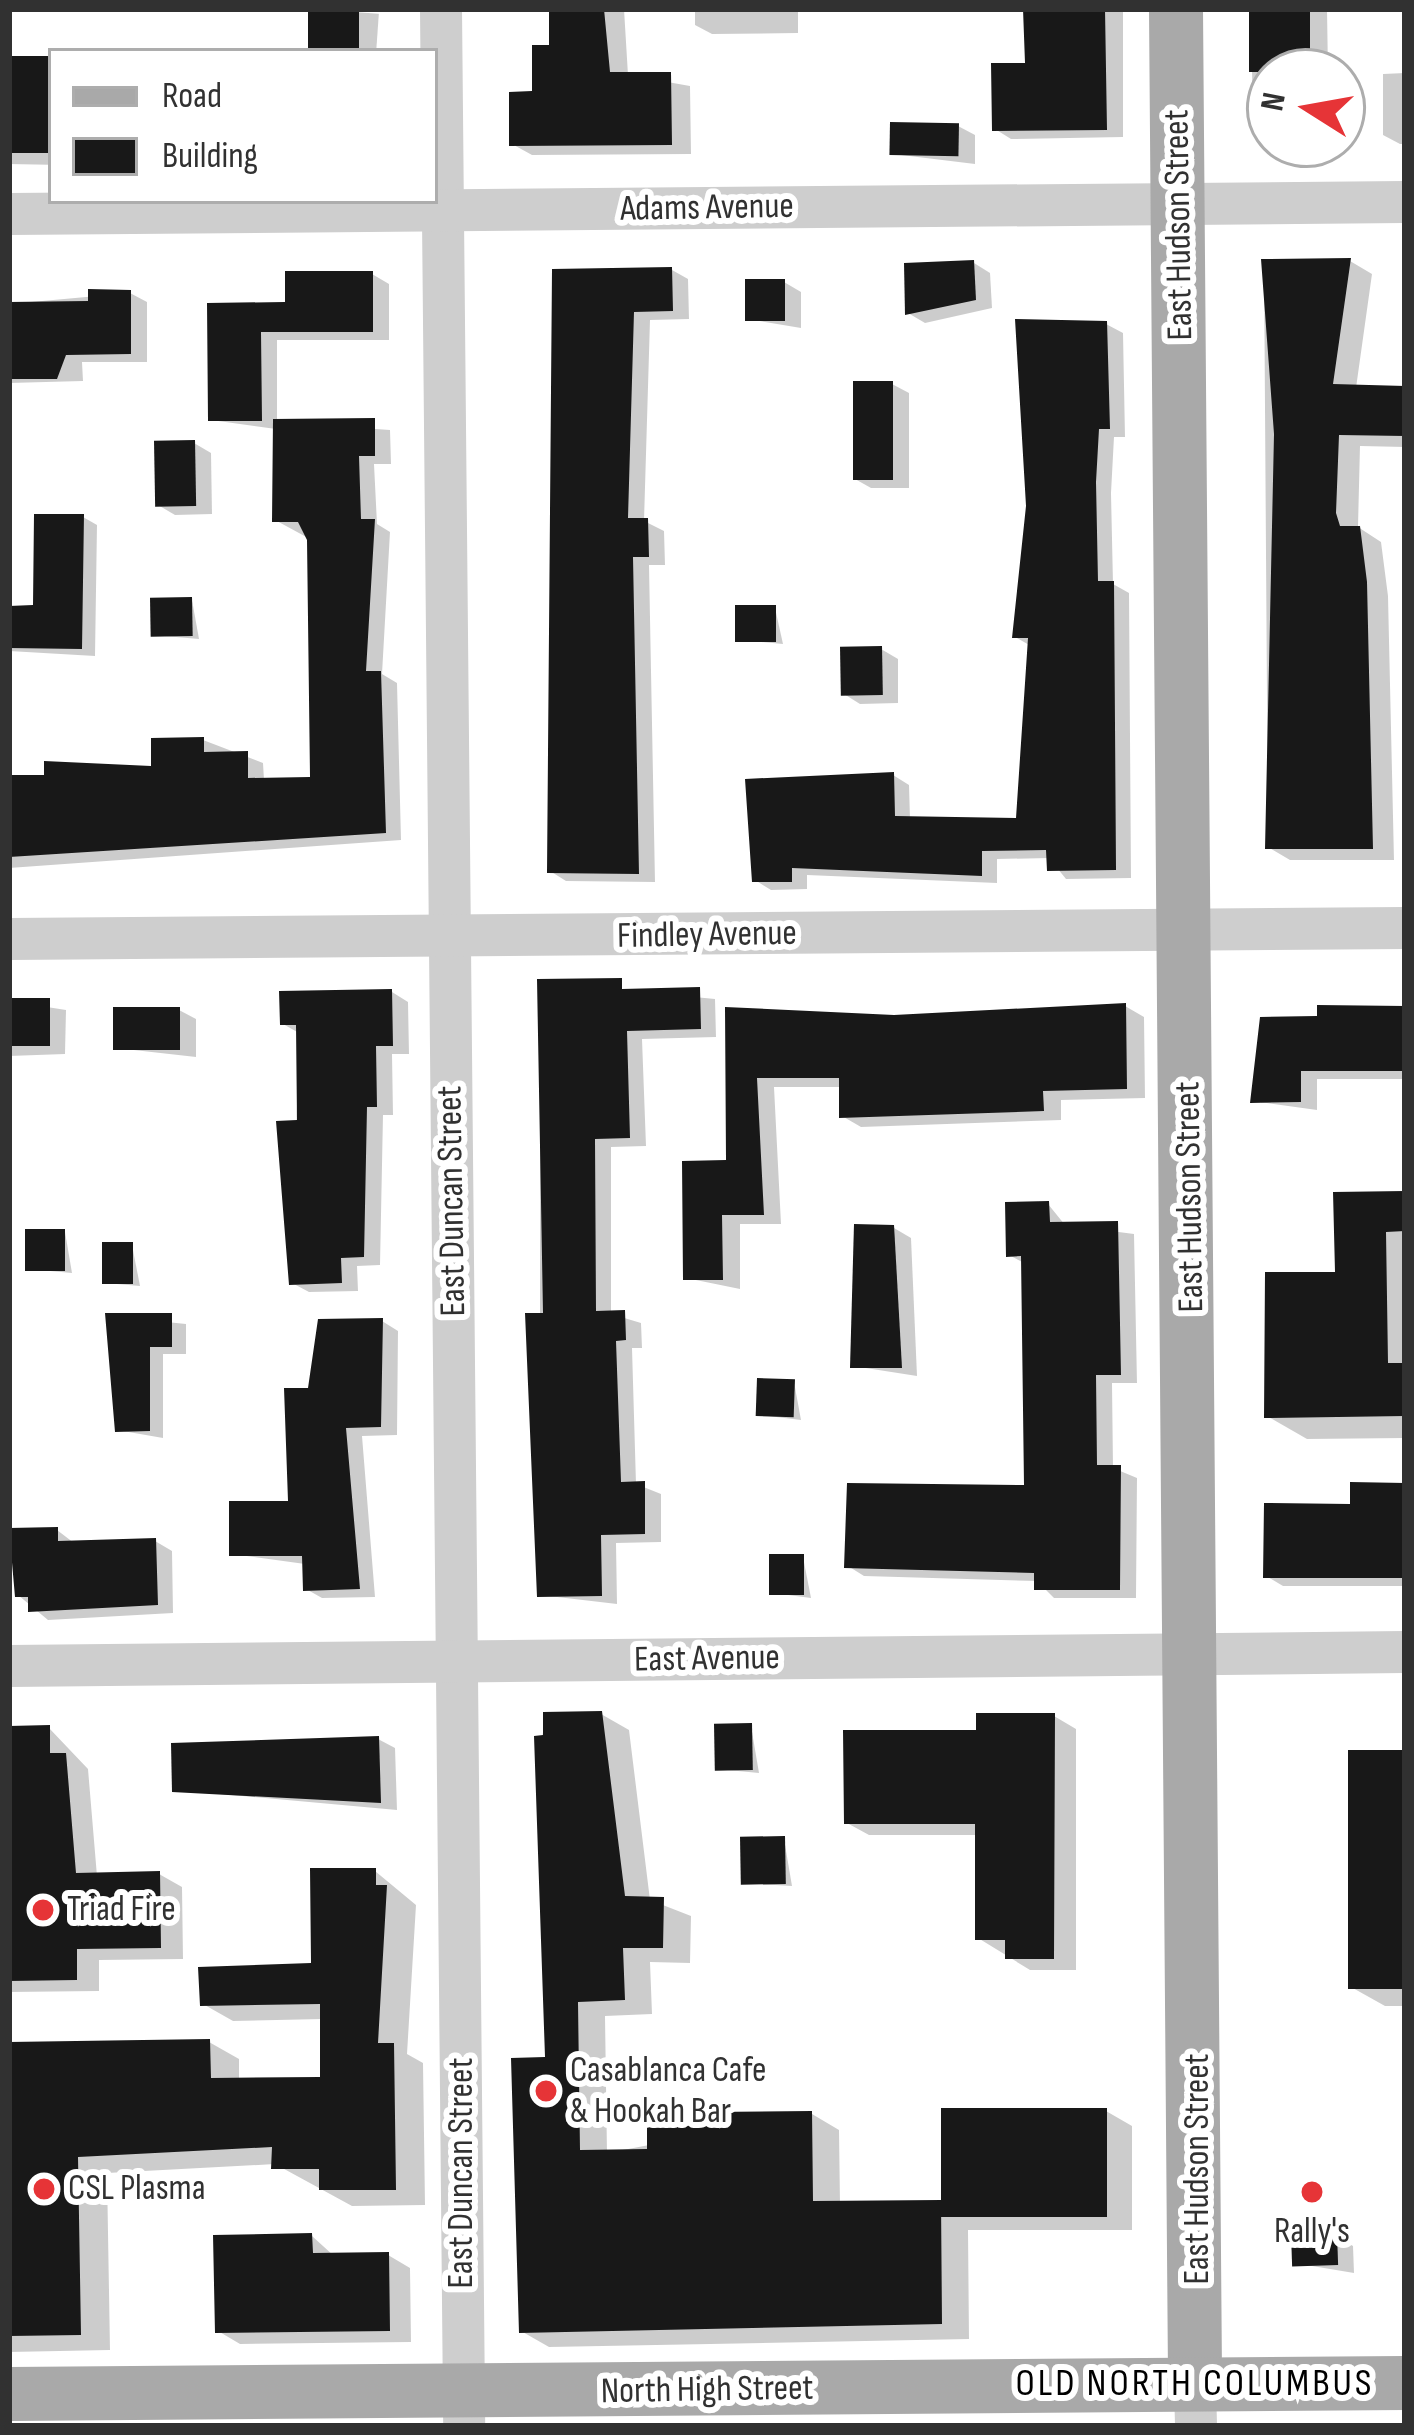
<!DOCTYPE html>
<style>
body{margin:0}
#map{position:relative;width:1414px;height:2435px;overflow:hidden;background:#fff;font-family:"Sofia Sans Condensed",sans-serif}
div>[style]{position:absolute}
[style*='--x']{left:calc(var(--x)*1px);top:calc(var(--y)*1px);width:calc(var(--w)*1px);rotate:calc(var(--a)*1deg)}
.shadow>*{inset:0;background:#0003;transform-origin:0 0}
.building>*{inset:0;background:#181818;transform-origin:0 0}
.minor>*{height:42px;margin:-21px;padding:0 21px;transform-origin:21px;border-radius:21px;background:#cecece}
.major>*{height:54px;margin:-27px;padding:0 27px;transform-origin:27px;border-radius:27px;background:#a9a9a9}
.dots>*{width:33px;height:33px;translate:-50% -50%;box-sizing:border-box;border:6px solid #fff;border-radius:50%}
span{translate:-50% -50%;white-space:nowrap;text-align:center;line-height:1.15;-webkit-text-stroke:12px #fff;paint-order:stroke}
.street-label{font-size:36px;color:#313131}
.poi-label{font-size:36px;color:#313131}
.left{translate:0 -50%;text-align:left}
.neighbourhood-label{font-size:39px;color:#000;letter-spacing:3px}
.frame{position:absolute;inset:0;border:12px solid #313131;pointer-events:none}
.legend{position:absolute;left:48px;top:48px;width:390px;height:156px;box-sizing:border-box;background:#fff;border:3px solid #adadad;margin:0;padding:15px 21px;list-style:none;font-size:36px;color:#313131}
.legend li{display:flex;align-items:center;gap:24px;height:60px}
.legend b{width:60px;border:3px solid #adadad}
.north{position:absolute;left:1246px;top:48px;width:120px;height:120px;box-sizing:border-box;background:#fff;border:3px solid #adadad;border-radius:50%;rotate:281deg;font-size:33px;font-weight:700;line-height:48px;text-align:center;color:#313131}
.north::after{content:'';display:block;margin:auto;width:42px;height:54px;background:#e63437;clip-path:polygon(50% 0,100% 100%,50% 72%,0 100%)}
</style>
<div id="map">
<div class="shadow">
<i style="left:311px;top:9px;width:68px;height:42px;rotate:4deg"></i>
<i style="clip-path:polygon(549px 9px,624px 9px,628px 75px,690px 86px,691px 154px,532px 155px,512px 144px,552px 48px)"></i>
<i style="clip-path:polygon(695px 9px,798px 9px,798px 33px,712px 34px,695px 25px)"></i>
<i style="clip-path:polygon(1026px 9px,1123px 9px,1123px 137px,1011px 139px,995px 129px,1028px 66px)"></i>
<i style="clip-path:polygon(1251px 9px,1327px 9px,1328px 72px,1270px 72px,1270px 137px,1253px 128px)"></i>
<i style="left:9px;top:57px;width:42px;height:107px;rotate:1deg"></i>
<i style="clip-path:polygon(1405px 73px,1405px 144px,1400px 144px,1383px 135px,1383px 74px)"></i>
<i style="clip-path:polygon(958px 126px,975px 135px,975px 164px,893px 154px)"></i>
<i style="clip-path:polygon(1350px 261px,1372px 274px,1356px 388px,1405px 388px,1405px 447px,1360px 446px,1358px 527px,1381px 542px,1388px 596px,1394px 860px,1290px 860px,1268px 847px,1264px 262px)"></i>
<i style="clip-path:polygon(974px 263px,990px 273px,992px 308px,925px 323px,908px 313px)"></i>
<i style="clip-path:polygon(672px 270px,688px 279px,689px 319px,650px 320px,644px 521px,664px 531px,665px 565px,649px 565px,655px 882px,566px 881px,550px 871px,555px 272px)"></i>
<i style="clip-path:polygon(372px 274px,389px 284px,389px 340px,277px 340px,277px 422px,390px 430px,391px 464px,374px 464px,377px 524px,390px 532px,382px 674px,397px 683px,401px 840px,9px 868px,9px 778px,154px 770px,203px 740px,263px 763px,264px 780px,313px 780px,310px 539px,275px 520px,276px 429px,211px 420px,210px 306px,288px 305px)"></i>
<i style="clip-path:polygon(784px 282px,801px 292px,801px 328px,748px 319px)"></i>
<i style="clip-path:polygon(130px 293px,147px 302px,147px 362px,82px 362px,83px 381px,9px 383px,9px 304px)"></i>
<i style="clip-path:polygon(1106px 324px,1123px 333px,1125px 437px,1114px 437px,1111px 493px,1113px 584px,1129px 593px,1131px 878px,1066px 879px,1049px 858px,997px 859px,997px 883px,807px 875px,807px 889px,771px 890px,755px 880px,893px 775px,909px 785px,910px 819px,1019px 821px,1031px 646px,1015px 637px)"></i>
<i style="clip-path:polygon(892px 384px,909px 393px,909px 488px,871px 488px,855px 479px)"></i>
<i style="clip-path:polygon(194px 443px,211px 453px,212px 514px,175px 515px,158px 505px)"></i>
<i style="clip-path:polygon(83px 517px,97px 525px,95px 656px,9px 651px,9px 609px,36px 608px)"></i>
<i style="clip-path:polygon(192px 600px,199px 639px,153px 635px)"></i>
<i style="clip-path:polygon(775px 608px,783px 644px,739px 640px)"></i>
<i style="clip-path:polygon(881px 649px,898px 659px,898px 703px,860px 704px,844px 694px)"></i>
<i style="clip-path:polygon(540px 982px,715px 999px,716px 1037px,642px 1039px,646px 1146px,611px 1147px,611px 1314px,641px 1323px,642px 1348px,632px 1348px,636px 1484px,661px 1494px,661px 1542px,616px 1543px,617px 1604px,540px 1595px)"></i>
<i style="clip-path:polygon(392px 992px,408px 1002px,409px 1054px,392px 1054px,393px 1115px,383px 1115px,380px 1265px,357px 1266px,358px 1291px,309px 1292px,292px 1283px,299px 1033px,283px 1024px)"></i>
<i style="clip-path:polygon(9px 1001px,66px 1010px,65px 1054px,9px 1056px)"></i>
<i style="clip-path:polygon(1125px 1006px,1144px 1017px,1145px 1098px,1061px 1100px,1061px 1120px,861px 1127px,842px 1116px,842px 1087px,774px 1087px,781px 1224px,740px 1224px,740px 1289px,686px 1278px,729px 1163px,728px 1011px,894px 1018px)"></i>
<i style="clip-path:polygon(1405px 1009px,1405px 1079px,1317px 1079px,1317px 1110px,1253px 1101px,1320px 1019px)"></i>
<i style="clip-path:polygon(179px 1010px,196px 1019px,196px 1057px,116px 1048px)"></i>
<i style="clip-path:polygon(1405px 1194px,1405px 1438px,1307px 1439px,1267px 1416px,1338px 1275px)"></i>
<i style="clip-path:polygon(1048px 1204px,1065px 1225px,1134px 1234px,1137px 1383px,1112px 1383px,1113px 1468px,1137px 1478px,1136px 1598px,1054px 1598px,1037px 1581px,864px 1576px,848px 1566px,1027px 1489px,1024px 1263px,1009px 1255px)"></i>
<i style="clip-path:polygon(894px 1228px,911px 1238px,917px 1376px,853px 1366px)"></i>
<i style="clip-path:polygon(65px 1232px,72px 1273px,28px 1269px)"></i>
<i style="clip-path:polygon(132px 1245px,140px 1286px,105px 1283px)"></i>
<i style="clip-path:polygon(108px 1316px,186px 1324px,186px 1354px,163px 1354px,163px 1438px,117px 1430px)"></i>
<i style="clip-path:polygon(382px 1321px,398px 1331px,397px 1435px,362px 1436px,375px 1597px,322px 1598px,306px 1589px,305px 1564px,232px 1554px,291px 1504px,310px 1391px)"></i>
<i style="clip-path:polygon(794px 1382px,801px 1420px,760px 1415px)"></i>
<i style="clip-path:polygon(1405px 1486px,1405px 1586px,1283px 1586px,1266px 1576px,1353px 1507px)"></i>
<i style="clip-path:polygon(9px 1529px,57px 1530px,74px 1543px,155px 1541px,172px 1551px,173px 1613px,48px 1620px,18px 1595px)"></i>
<i style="clip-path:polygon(803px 1557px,811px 1598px,773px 1593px)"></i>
<i style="clip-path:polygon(601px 1714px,629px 1730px,650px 1900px,691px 1916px,690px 1963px,650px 1962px,652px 2014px,605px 2016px,607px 2153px,812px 2114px,839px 2130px,840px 2204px,945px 2206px,1106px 2111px,1132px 2126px,1132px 2230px,968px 2230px,969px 2339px,549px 2347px,521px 2331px,548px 2060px,537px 1767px,546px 1715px)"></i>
<i style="clip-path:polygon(1054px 1716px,1076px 1729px,1076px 1970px,1030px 1970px,978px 1938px,978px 1835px,869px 1835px,847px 1823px)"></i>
<i style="clip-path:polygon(751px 1726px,759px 1773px,717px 1769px)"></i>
<i style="clip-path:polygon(49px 1728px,88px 1769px,97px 1876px,159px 1874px,182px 1887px,183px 1959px,99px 1960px,99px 1991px,9px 1992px,9px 1729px)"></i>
<i style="clip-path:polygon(378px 1739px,395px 1748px,397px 1810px,175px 1790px)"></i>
<i style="clip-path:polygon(1405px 1753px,1405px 2006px,1385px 2006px,1351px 1987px)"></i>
<i style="clip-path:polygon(784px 1839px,792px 1886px,744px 1883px)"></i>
<i style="clip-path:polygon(375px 1871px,416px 1905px,407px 2054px,423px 2063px,425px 2205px,352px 2206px,275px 2164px,107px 2173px,110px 2350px,9px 2352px,9px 2045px,209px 2042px,239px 2059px,239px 2081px,323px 2080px,323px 2019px,233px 2021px,203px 2004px,314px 1966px)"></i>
<i style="clip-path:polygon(312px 2236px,334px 2256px,388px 2255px,410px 2268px,411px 2342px,240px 2344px,218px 2331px)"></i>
<i style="clip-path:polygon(1336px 2236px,1353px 2246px,1354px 2273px,1294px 2263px)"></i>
</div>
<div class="building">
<i style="left:308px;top:9px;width:51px;height:42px"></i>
<i style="clip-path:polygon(549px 9px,604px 9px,610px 72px,671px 72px,672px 145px,509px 146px,509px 92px,532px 91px,532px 45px,549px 45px)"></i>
<i style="clip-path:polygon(1023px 9px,1105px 9px,1107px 130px,992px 131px,991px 63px,1025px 63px)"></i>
<i style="left:1249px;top:9px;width:61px;height:63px"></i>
<i style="left:9px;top:56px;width:42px;height:97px"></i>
<i style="left:890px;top:122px;width:69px;height:33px;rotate:1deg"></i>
<i style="clip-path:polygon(1351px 258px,1333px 384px,1405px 386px,1405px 436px,1339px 435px,1336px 513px,1340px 526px,1360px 526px,1367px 582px,1373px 849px,1265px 849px,1274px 434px,1261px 259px)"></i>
<i style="clip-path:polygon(974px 260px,976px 300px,905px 315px,904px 263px)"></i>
<i style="clip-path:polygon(672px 267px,673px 311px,634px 312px,628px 518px,648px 518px,649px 557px,633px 557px,639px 874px,547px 873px,552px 269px)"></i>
<i style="clip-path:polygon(285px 271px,373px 271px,373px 332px,261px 332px,262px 421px,208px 421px,207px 303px,285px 302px)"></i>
<i style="left:785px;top:279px;width:42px;height:40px;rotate:90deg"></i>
<i style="clip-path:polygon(88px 289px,131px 290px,131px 354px,66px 355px,57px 379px,9px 379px,9px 302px,88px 301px)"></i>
<i style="clip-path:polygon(1015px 319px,1107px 321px,1110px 429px,1099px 429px,1096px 482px,1098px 581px,1114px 581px,1116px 870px,1047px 871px,1046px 850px,982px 851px,982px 876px,792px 868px,792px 882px,752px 882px,745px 779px,894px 772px,895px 816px,1016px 818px,1028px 638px,1012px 638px,1026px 506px)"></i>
<i style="left:853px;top:381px;width:40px;height:99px"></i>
<i style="clip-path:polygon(375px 418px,375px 456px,359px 456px,361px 519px,375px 519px,366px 671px,381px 671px,386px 833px,9px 857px,9px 775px,44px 775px,44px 761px,151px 766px,151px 738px,204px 737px,204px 752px,248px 751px,248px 778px,310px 777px,307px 540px,298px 522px,272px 522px,273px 419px)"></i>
<i style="left:195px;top:440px;width:66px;height:41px;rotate:89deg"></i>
<i style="clip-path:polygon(34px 514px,84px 514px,82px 649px,9px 648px,9px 606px,33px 605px)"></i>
<i style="left:192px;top:597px;width:39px;height:42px;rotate:89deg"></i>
<i style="left:776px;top:605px;width:37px;height:41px;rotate:90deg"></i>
<i style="left:882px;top:646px;width:49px;height:42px;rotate:89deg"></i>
<i style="clip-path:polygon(622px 978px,622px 989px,700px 987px,701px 1029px,627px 1031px,630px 1138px,595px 1139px,596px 1311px,625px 1310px,626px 1340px,616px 1341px,621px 1482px,645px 1481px,645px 1534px,601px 1535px,602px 1596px,537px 1597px,525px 1313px,543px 1313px,537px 979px)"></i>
<i style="clip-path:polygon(392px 989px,393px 1046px,376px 1046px,377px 1107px,367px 1107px,364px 1257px,341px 1258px,342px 1283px,289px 1285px,276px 1121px,297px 1120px,296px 1025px,280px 1025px,279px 991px)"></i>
<i style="left:9px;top:998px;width:41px;height:48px"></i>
<i style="clip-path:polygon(1126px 1003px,1127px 1089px,1043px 1091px,1044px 1111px,839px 1118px,839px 1078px,757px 1078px,764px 1215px,722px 1215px,723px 1280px,683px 1280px,682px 1161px,726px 1160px,725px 1007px,894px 1015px)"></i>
<i style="clip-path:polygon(1317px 1005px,1405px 1006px,1405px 1071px,1301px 1071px,1301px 1102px,1250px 1103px,1260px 1017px,1317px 1016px)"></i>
<i style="left:113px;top:1007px;width:67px;height:43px"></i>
<i style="clip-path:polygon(1405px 1191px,1405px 1231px,1386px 1232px,1388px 1363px,1405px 1363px,1405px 1416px,1264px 1418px,1265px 1272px,1335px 1272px,1333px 1192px)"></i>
<i style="clip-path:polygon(1049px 1201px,1050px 1222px,1118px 1221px,1121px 1375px,1096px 1375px,1097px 1465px,1121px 1465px,1120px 1590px,1034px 1590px,1034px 1573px,844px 1568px,847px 1483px,1024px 1485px,1021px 1256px,1006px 1257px,1005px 1202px)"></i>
<i style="clip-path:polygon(854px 1224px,894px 1225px,902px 1368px,850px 1368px)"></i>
<i style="left:25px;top:1229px;width:40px;height:42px"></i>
<i style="left:133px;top:1242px;width:42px;height:31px;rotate:90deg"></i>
<i style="clip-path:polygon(105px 1313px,172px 1313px,172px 1347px,150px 1347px,150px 1431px,115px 1432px)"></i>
<i style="clip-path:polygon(383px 1318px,381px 1427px,346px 1428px,360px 1589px,303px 1591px,302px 1556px,229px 1556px,229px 1501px,288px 1501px,284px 1388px,308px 1388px,318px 1319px)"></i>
<i style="left:757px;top:1378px;width:38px;height:38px;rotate:2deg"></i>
<i style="clip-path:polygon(1350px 1482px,1405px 1483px,1405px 1578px,1263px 1578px,1264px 1503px,1350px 1504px)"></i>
<i style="clip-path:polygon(58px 1527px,58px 1541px,156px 1538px,158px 1605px,28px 1612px,28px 1597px,15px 1597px,9px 1528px)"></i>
<i style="left:769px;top:1554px;width:35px;height:41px"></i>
<i style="clip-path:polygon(602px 1711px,625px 1896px,664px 1897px,663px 1948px,623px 1948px,625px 2000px,578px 2002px,580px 2150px,647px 2149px,647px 2127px,710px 2125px,710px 2112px,812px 2111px,813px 2201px,941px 2200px,942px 2324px,519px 2333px,511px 2058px,545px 2057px,534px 1736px,543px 1735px,543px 1712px)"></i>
<i style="clip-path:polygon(976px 1713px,1055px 1713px,1054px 1959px,1005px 1959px,1005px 1940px,975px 1940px,975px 1824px,844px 1824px,843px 1730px,976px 1730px)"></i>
<i style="left:752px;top:1723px;width:47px;height:38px;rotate:89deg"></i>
<i style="clip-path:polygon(50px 1725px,50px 1753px,66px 1753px,76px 1873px,160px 1871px,161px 1948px,77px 1949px,77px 1980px,9px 1981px,9px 1726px)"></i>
<i style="clip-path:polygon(379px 1736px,381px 1803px,172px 1792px,171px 1743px)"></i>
<i style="left:1348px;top:1750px;width:57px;height:239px"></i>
<i style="left:785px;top:1836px;width:48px;height:45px;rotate:89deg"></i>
<i style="clip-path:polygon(310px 1868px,376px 1868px,376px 1885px,387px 1885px,378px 2043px,394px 2043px,396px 2190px,319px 2190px,319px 2169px,271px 2169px,272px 2147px,78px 2157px,81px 2335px,9px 2336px,9px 2042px,210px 2039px,211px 2078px,320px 2077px,320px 2004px,200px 2006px,198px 1967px,311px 1963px)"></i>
<i style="left:1107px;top:2108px;width:109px;height:166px;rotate:90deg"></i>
<i style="clip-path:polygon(312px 2233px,313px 2253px,389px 2252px,390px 2331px,215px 2333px,213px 2235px)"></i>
<i style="left:1337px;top:2233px;width:32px;height:46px;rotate:88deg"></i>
</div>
<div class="minor">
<i style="--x:441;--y:9;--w:2417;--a:89.45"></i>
<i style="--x:9;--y:214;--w:1396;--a:-0.49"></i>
<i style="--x:9;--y:939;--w:1396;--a:-0.45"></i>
<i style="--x:9;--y:1666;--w:1396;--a:-0.57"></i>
<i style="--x:1195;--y:2384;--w:42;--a:88.6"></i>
</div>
<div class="major">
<i style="--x:1176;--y:9;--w:2375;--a:89.54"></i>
<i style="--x:9;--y:2394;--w:1396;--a:-0.45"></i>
</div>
<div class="dots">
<i style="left:43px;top:1910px;background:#e63437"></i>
<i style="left:546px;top:2091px;background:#e63437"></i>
<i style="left:44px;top:2189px;background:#e63437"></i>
<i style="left:1312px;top:2192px;background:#e63437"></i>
</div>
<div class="street-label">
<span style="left:707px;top:208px;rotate:-1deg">Adams Avenue</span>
<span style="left:1179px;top:225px;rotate:-91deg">East Hudson Street</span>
<span style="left:707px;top:935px;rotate:-1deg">Findley Avenue</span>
<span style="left:1190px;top:1197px;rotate:-91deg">East Hudson Street</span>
<span style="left:452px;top:1201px;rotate:-91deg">East Duncan Street</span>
<span style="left:707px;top:1659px;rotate:-1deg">East Avenue</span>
<span style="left:1198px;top:2169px;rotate:-90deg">East Hudson Street</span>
<span style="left:462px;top:2173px;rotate:-90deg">East Duncan Street</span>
<span style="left:707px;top:2390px;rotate:-1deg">North High Street</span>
</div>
<div class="poi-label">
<span class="left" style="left:67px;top:1910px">Triad Fire</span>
<span class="left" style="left:570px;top:2091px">Casablanca Cafe<br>&amp; Hookah Bar</span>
<span class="left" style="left:68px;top:2189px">CSL Plasma</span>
<span style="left:1312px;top:2232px">Rally's</span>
</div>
<div class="neighbourhood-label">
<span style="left:1195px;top:2384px">OLD NORTH COLUMBUS</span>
</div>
<div class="frame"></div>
<ul class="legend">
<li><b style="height:15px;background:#a9a9a9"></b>Road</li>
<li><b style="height:33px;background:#181818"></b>Building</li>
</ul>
<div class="north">N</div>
</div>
